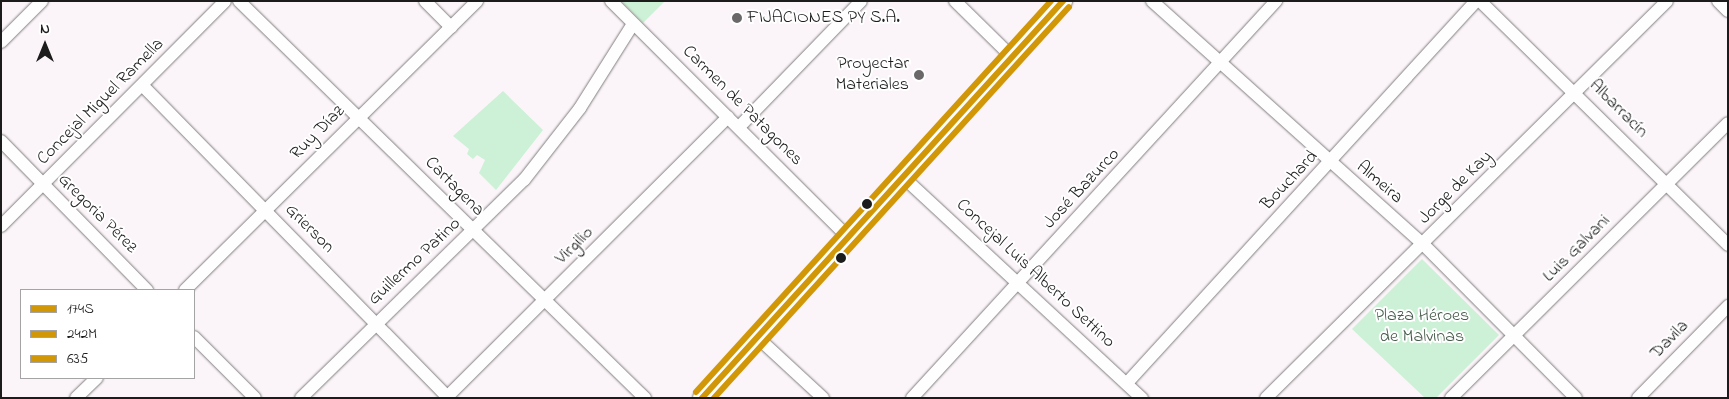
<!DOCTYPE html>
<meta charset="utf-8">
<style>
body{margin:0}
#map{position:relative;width:1729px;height:399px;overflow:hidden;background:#fbf5f9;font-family:"Indie Flower",sans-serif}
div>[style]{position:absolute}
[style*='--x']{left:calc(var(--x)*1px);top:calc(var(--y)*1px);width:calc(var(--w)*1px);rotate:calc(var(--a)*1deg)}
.green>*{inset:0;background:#ccf1d6}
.roads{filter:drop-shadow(0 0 1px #807e7f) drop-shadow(0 0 1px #807e7f)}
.minor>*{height:12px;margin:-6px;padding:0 6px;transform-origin:6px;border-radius:6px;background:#fefefe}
.secondary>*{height:18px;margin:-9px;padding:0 9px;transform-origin:9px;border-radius:9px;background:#fefefe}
.bus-1>*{height:6px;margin:-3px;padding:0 3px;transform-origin:3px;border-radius:3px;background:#d19706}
.bus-2>*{height:6px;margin:-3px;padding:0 3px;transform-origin:3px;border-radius:3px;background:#d19706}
.bus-3>*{height:6px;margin:-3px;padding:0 3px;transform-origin:3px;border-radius:3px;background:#d19706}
.dots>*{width:14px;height:14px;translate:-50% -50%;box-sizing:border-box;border:2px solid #fff;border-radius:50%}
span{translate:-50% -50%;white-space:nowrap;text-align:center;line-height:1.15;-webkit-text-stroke:4px #fff;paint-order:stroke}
.poi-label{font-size:18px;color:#1c1c1c}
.left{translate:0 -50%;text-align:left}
.right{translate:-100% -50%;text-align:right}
.street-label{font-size:18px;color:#1c1c1c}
.park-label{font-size:18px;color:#455b4b}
.frame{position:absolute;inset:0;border:2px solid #1c1c1c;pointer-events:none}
.legend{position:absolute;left:20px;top:289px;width:175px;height:90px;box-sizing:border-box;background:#fff;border:1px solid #a4a4a4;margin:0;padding:6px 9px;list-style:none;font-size:15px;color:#1c1c1c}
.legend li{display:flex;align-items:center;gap:10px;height:25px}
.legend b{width:25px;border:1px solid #a4a4a4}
.north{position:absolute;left:20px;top:20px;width:50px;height:50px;-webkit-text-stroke:4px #fff;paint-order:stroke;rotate:0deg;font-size:14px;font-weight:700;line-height:20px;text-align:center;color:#1c1c1c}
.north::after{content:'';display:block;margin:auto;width:18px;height:22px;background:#1c1c1c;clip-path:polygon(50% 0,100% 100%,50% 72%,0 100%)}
</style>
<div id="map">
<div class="green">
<i style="clip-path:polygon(621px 1px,665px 1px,643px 23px)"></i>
<i style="clip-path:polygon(503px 91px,543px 130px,496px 190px,479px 173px,485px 160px,477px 155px,473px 159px,467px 154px,469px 149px,453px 136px)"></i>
<i style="clip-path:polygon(1422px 259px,1499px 335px,1436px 398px,1425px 398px,1352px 329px)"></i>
</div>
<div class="roads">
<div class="minor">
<i style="--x:239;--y:1;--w:568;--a:44.36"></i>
<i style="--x:425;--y:1;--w:37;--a:45"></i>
<i style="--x:611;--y:1;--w:334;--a:44.9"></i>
<i style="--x:955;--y:1;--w:80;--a:44.5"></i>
<i style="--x:1152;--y:1;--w:364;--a:41.9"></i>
<i style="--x:1423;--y:244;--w:217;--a:45.2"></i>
<i style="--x:1480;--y:1;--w:348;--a:44.5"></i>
<i style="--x:1718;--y:1;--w:14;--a:45"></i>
<i style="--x:1;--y:42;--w:58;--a:-45"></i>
<i style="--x:143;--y:86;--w:437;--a:45.6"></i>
<i style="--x:739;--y:127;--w:175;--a:-45.9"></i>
<i style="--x:1;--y:141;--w:209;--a:45.6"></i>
<i style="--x:903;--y:177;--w:326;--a:42.8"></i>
<i style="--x:1;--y:226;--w:317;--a:-45.1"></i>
<i style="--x:185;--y:290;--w:411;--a:-44.7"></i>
<i style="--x:194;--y:337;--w:86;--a:45"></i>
<i style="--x:757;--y:337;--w:90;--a:42.7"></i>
<i style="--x:1127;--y:383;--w:517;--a:-47.58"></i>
<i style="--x:76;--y:398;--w:29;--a:-44"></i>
<i style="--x:301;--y:398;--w:312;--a:-44.4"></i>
<i style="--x:524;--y:180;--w:91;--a:-52.1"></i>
<i style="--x:580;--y:108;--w:99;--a:-57.8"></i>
<i style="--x:446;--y:398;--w:398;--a:-44.9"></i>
<i style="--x:912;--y:398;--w:539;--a:-47.48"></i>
<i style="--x:1266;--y:398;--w:564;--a:-44.71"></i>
<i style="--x:1451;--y:398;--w:390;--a:-44.8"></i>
<i style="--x:1638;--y:398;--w:129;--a:-45.6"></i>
</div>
<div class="secondary">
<i style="--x:702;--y:398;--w:537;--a:-47.72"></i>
</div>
</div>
<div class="bus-1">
<i style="--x:702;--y:398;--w:537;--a:-47.72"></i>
</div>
<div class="bus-2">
<i style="--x:714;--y:398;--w:528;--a:-47.76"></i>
</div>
<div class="bus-3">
<i style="--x:696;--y:392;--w:528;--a:-47.76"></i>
</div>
<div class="dots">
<i style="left:737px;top:18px;background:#6a6869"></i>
<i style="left:919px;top:75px;background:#6a6869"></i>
<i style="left:867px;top:204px;background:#1c1c1c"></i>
<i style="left:841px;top:258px;background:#1c1c1c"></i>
</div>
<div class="poi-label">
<span class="left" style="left:747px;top:18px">FIJACIONES PY S.A.</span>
<span class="right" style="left:909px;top:75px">Proyectar<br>Materiales</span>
</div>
<div class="street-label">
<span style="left:101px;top:102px;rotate:-45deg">Concejal Miguel Ramella</span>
<span style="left:742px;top:106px;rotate:45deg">Carmen de Patagones</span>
<span style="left:1618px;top:109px;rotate:45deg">Albarracín</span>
<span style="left:318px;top:133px;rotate:-45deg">Ruy Díaz</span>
<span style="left:1290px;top:181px;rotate:-47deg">Bouchard</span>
<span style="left:1379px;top:183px;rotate:41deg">Almeira</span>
<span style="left:454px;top:187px;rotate:45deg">Cartagena</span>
<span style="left:1456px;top:188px;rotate:-45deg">Jorge de Kay</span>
<span style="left:1082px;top:189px;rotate:-47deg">José Bazurco</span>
<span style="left:97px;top:214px;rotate:45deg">Gregoria Pérez</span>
<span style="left:309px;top:229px;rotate:45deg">Grierson</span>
<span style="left:575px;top:246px;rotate:-45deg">Virgilio</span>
<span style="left:1577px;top:249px;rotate:-45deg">Luis Galvani</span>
<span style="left:415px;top:262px;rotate:-43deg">Guillermo Patino</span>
<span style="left:1035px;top:274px;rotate:43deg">Concejal Luis Alberto Settino</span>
<span style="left:1670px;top:340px;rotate:-46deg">Davila</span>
</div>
<div class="park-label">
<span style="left:1422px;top:327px">Plaza Héroes<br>de Malvinas</span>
</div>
<div class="frame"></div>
<ul class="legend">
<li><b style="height:6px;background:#d19706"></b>174S</li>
<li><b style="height:6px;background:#d19706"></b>242M</li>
<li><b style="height:6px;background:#d19706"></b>635</li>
</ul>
<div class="north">N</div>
</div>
